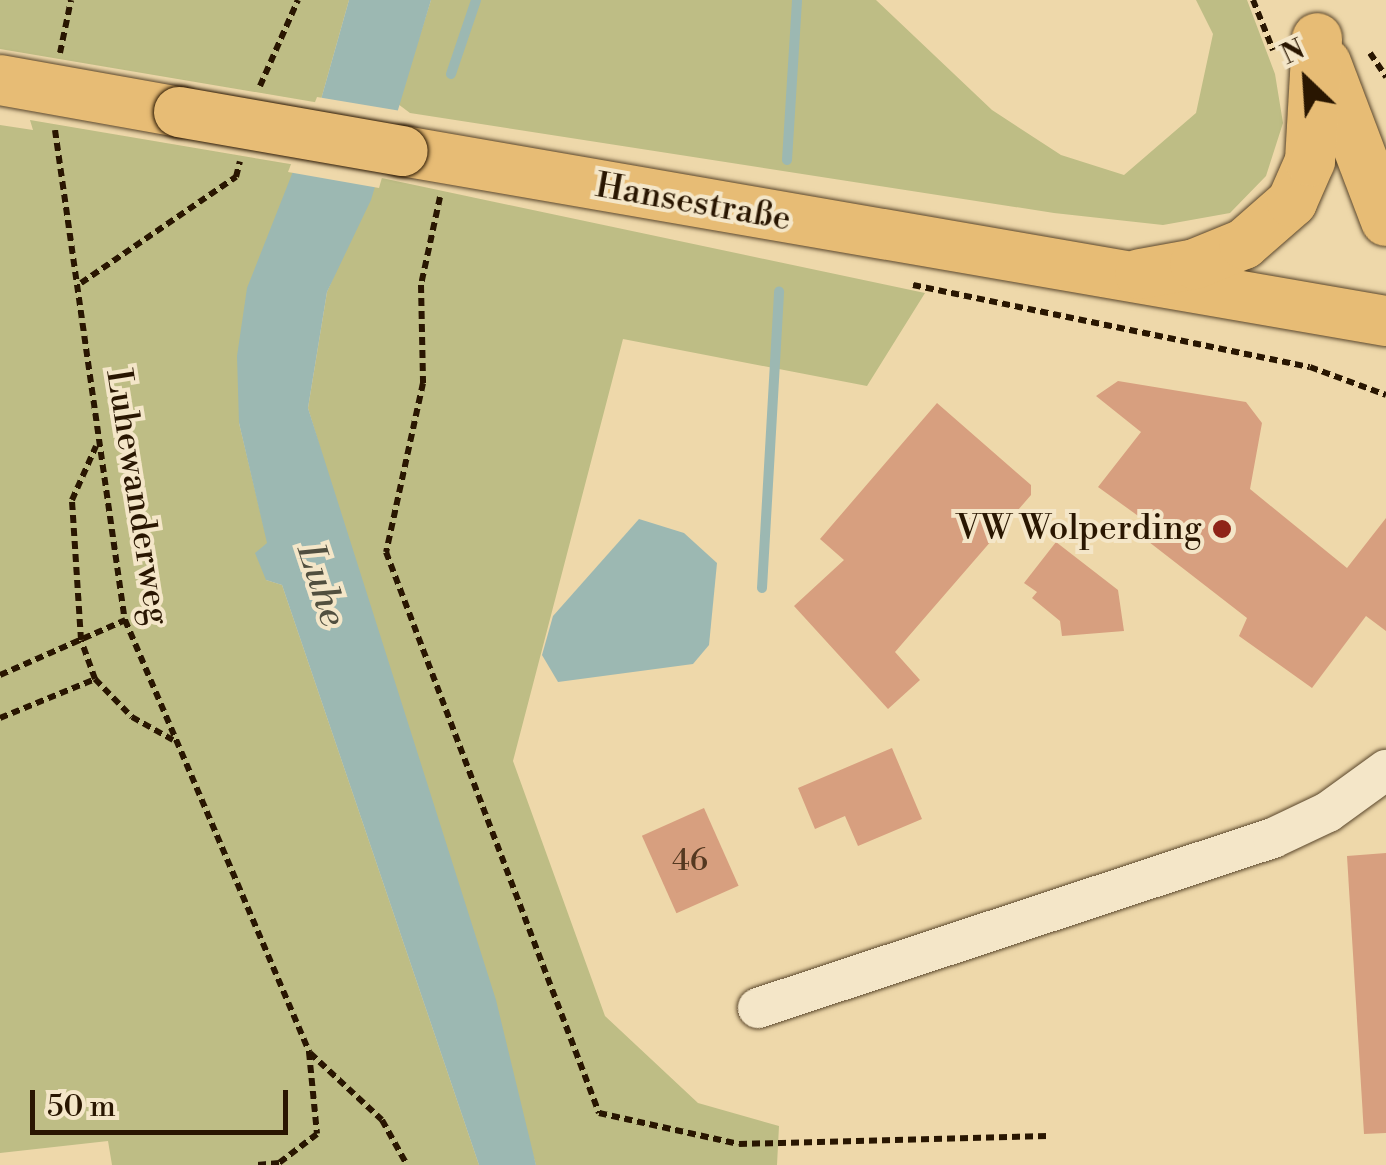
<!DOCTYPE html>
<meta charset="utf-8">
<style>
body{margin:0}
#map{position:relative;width:1386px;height:1165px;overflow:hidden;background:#eed8aa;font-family:"Libre Bodoni",serif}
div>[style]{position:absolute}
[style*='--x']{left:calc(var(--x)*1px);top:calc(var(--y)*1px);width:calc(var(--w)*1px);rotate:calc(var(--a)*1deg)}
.green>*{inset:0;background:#bebd85}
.water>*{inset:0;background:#9cb8b2}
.pier>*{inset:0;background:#eed8aa}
.stream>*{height:10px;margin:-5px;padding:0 5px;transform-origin:5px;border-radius:5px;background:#9cb8b2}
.building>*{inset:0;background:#d79f7f;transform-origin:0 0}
.path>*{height:6px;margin-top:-3px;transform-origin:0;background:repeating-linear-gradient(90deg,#291601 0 8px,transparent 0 13px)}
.roads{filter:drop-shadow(0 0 2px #5a462b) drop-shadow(0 0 2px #5a462b)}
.minor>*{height:40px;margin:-20px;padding:0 20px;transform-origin:20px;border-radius:20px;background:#f4e6c8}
.major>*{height:50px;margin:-25px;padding:0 25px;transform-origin:25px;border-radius:25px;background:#e7bc75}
.bridges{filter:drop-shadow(0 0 2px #291601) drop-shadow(0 0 2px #291601)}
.major-bridge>*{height:50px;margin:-25px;padding:0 25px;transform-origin:25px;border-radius:25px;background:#e7bc75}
.dots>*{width:28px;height:28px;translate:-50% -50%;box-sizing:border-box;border:5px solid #f4e6c8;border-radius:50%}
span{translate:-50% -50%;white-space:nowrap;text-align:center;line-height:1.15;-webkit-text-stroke:8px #f4e6c8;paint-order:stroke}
.number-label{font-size:30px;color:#543820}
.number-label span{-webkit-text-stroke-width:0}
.street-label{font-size:35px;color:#291601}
.poi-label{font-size:35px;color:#291601}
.right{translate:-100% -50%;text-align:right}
.water-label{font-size:38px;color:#514f3f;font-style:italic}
.north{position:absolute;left:1256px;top:30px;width:100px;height:100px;-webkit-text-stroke:8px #f4e6c8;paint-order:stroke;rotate:335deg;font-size:28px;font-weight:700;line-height:40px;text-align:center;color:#291601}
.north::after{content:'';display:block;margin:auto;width:35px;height:45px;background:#291601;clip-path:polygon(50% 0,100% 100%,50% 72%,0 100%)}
.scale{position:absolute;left:30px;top:1090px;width:258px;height:45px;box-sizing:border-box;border:5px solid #291601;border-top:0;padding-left:12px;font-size:30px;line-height:35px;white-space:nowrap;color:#291601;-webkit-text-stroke:8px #f4e6c8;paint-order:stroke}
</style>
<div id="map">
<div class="green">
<i style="clip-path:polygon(0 0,349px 0,320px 103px,0 49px)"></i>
<i style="clip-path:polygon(431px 0,876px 0,992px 110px,1061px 155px,1124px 175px,1196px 113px,1213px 34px,1196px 0,1247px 0,1275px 74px,1283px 123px,1266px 176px,1230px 213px,1163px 225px,1054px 213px,410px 113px,398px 104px)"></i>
<i style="clip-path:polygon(30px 120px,296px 165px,239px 423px,268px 544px,266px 580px,282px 585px,479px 1165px,112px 1165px,108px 1141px,0 1153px,0 125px,33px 130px)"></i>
<i style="clip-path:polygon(377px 177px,925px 293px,867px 386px,623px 339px,513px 761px,605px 1016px,698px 1103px,779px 1126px,777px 1165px,536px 1165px,308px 408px,327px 292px)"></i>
</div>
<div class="water">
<i style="clip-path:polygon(349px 0,431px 0,371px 200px,327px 292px,308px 408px,496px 1000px,536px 1165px,479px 1165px,282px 585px,266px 580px,255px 553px,267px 543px,239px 423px,237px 356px,247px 288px,320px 103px)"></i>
<i style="clip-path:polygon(639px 519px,684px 533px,717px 563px,709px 645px,693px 664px,558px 682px,542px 655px,553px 616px)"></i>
</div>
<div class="pier">
<i style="clip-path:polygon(317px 97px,401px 111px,379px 188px,288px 172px)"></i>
</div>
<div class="stream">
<i style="--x:451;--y:74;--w:78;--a:-71.3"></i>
<i style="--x:787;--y:160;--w:160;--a:-86.4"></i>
<i style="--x:762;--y:588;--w:297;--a:-86.7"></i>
</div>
<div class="building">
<i style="clip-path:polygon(1118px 381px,1246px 402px,1262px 423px,1250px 489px,1347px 568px,1386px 518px,1386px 631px,1366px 616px,1312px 688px,1239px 636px,1247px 618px,1140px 535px,1148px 523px,1098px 487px,1141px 432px,1096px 396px)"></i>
<i style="clip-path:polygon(937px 403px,1031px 485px,1031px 495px,895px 652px,920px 680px,888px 709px,794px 606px,844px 560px,820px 539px)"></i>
<i style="clip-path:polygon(1056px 542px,1118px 590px,1124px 631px,1062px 636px,1060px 621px,1032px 598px,1037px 592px,1024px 583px)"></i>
<i style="clip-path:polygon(892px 748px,922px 819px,858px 846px,845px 816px,815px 829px,798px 788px)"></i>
<i style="left:704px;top:808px;width:85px;height:68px;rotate:66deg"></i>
<i style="clip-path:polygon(1386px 853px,1386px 1133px,1364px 1134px,1347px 856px)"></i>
</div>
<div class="path">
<i style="--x:1253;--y:0;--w:54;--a:68.2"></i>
<i style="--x:60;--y:53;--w:54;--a:-78.3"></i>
<i style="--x:1370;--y:53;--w:29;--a:56"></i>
<i style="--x:260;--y:86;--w:94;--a:-66.2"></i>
<i style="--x:55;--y:130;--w:495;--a:81.9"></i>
<i style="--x:125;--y:620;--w:470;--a:66.9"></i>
<i style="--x:309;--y:1052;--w:82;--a:84.4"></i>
<i style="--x:317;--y:1134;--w:48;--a:142.7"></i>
<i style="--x:279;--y:1163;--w:25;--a:175"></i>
<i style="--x:440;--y:197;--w:90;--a:102.2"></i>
<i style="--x:421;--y:285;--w:98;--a:88.8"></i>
<i style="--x:423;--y:383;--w:173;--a:102.3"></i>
<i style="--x:386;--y:552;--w:600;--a:69.21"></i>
<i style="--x:599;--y:1113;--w:143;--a:12.5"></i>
<i style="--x:739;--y:1144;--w:309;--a:-1.5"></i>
<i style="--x:81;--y:283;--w:188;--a:-34.4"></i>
<i style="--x:236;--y:177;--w:16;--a:-76"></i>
<i style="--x:913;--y:285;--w:405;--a:11.7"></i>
<i style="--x:1310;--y:367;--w:81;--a:20.2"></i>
<i style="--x:0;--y:675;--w:137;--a:-23.7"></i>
<i style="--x:95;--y:679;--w:53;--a:45.8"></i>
<i style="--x:132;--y:717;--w:47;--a:29.3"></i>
<i style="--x:0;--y:718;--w:103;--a:-22.3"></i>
<i style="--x:95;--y:679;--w:41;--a:-109.7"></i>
<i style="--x:81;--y:640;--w:140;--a:-93.7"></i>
<i style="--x:72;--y:500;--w:59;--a:-66"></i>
<i style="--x:310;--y:1053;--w:98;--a:42.9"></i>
<i style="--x:382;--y:1120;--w:51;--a:60.9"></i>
</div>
<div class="roads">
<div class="minor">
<i style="--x:758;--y:1008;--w:542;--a:-18.27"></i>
<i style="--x:1273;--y:838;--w:61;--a:-25.3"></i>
<i style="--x:1328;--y:812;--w:72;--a:-35.9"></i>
</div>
<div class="major">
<i style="--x:1326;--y:63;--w:169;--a:69.2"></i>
<i style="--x:0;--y:80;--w:182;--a:10.1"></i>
<i style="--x:403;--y:151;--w:998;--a:9.81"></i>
<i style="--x:1140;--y:274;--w:56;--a:-10.3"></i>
<i style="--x:1195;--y:264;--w:53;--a:-22.2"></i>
<i style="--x:1244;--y:244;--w:64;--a:-41.2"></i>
<i style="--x:1292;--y:202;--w:45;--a:-66.3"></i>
<i style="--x:1310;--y:161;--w:123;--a:-86.7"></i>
</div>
</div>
<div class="bridges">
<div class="major-bridge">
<i style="--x:179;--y:112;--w:227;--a:9.9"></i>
</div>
</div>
<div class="dots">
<i style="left:1222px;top:529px;background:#8f2418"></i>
</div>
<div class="number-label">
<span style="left:690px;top:861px">46</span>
</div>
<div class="street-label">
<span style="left:693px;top:203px;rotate:10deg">Hansestraße</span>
<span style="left:137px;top:497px;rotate:81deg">Luhewanderweg</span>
</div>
<div class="poi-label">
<span class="right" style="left:1202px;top:529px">VW Wolperding</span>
</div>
<div class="water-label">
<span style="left:321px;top:585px;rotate:72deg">Luhe</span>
</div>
<div class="north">N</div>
<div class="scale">50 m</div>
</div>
